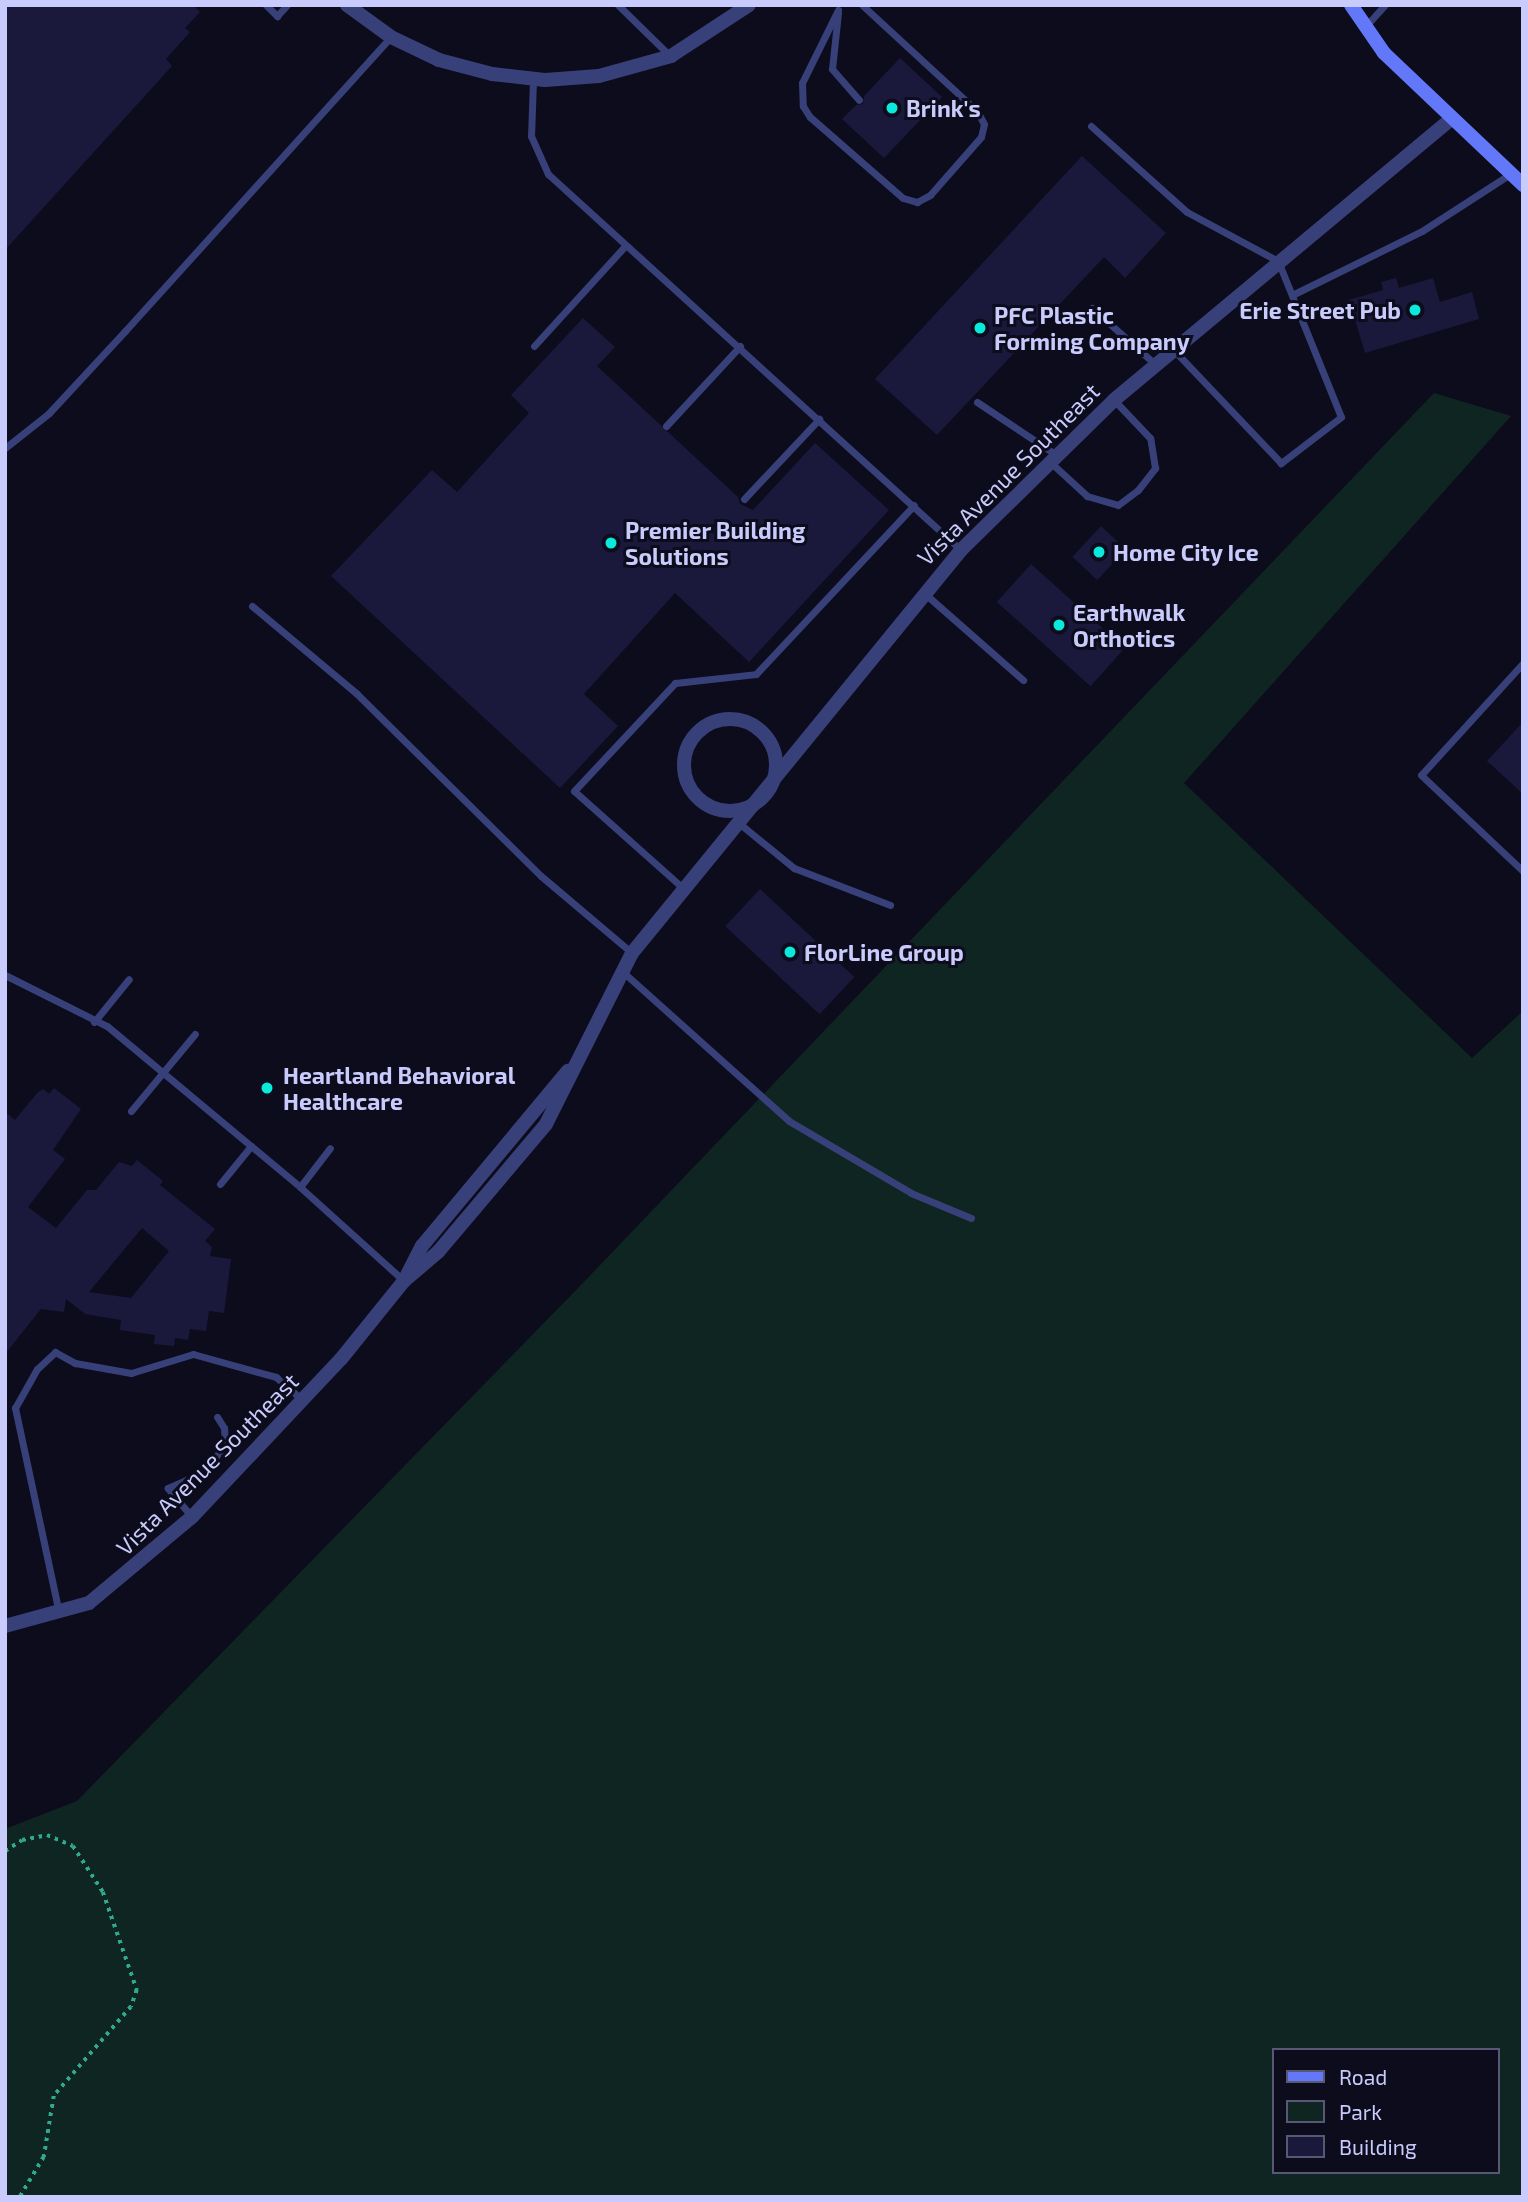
<!DOCTYPE html>
<style>
body{margin:0}
#map{position:relative;width:1528px;height:2202px;overflow:hidden;background:#0c0c1c;font-family:"Exo 2",sans-serif}
div>[style]{position:absolute}
[style*='--x']{left:calc(var(--x)*1px);top:calc(var(--y)*1px);width:calc(var(--w)*1px);rotate:calc(var(--a)*1deg)}
.green>*{inset:0;background:#0f2521}
.building>*{inset:0;background:#1a193c;transform-origin:0 0}
.path>*{height:3.5px;margin-top:-1.75px;transform-origin:0;background:repeating-linear-gradient(90deg,#31a98e 0 3.5px,transparent 0 8.5px)}
.lane>*{height:7px;margin:-3.5px;padding:0 3.5px;transform-origin:3.5px;border-radius:3.5px;background:#384079}
.street>*{height:14px;margin:-7px;padding:0 7px;transform-origin:7px;border-radius:7px;background:#384079}
.street>.ring{margin:-7px;padding:0;box-sizing:content-box;background:none;border:14px solid #384079;border-radius:50%}
.secondary>*{height:14px;margin:-7px;padding:0 7px;transform-origin:7px;border-radius:7px;background:#6377f9}
.dots>*{width:19px;height:19px;translate:-50% -50%;box-sizing:border-box;border:4px solid #0c0c1c;border-radius:50%}
span{translate:-50% -50%;white-space:nowrap;text-align:center;line-height:1.15;-webkit-text-stroke:6px #0c0c1c;paint-order:stroke}
.poi-label{font-size:23px;color:#c9cbfd;font-weight:700}
.left{translate:0 -50%;text-align:left}
.right{translate:-100% -50%;text-align:right}
.street-label{font-size:23px;color:#c9cbfd}
.frame{position:absolute;inset:0;border:7px solid #c9cbfd;pointer-events:none}
.legend{position:absolute;left:1272px;top:2048px;width:228px;height:126px;box-sizing:border-box;background:#0c0c1c;border:2px solid #585876;margin:0;padding:9px 12px;list-style:none;font-size:21px;color:#c9cbfd}
.legend li{display:flex;align-items:center;gap:14px;height:35px}
.legend b{width:35px;border:2px solid #585876}
</style>
<div id="map">
<div class="green">
<i style="clip-path:polygon(evenodd,1434px 393px,1511px 416px,1184px 783px,1472px 1058px,1523px 1011px,1523px 2197px,5px 2197px,5px 1829px,77px 1801px,580px 1286px,1434px 393px,1274px 2050px,1498px 2050px,1498px 2172px,1274px 2172px,1274px 2050px)"></i>
</div>
<div class="building">
<i style="clip-path:polygon(5px 5px,193px 5px,200px 12px,185px 28px,190px 32px,166px 59px,172px 66px,5px 250px)"></i>
<i style="clip-path:polygon(900px 58px,942px 97px,884px 158px,842px 119px,856px 105px,863px 104px,864px 96px)"></i>
<i style="clip-path:polygon(1082px 156px,1166px 233px,1125px 278px,1104px 257px,937px 435px,875px 379px)"></i>
<i style="clip-path:polygon(1396px 278px,1399px 288px,1433px 278px,1440px 302px,1472px 292px,1479px 319px,1365px 353px,1349px 300px,1383px 290px,1381px 282px)"></i>
<i style="clip-path:polygon(583px 318px,615px 347px,597px 366px,738px 497px,740px 504px,753px 510px,815px 443px,889px 510px,749px 662px,675px 593px,584px 694px,618px 726px,560px 788px,331px 576px,432px 470px,457px 492px,529px 413px,511px 395px)"></i>
<i style="left:1101px;top:526px;width:34px;height:42px;rotate:43deg"></i>
<i style="left:1031px;top:564px;width:126px;height:51px;rotate:42deg"></i>
<i style="clip-path:polygon(1523px 722px,1523px 794px,1487px 761px)"></i>
<i style="left:760px;top:889px;width:129px;height:51px;rotate:43deg"></i>
<i style="clip-path:polygon(evenodd,54px 1088px,81px 1109px,53px 1150px,65px 1159px,28px 1207px,56px 1228px,87px 1190px,96px 1190px,119px 1162px,132px 1166px,137px 1160px,163px 1181px,160px 1185px,215px 1229px,205px 1241px,212px 1247px,210px 1256px,231px 1259px,224px 1313px,209px 1311px,206px 1331px,190px 1329px,188px 1340px,175px 1338px,174px 1346px,154px 1344px,155px 1335px,120px 1330px,121px 1320px,85px 1314px,66px 1299px,64px 1312px,41px 1309px,5px 1354px,5px 1112px,15px 1120px,38px 1092px,43px 1089px,49px 1094px,54px 1088px,142px 1228px,169px 1251px,131px 1298px,89px 1292px,142px 1228px)"></i>
</div>
<div class="path">
<i style="--x:5;--y:1851;--w:20;--a:-33"></i>
<i style="--x:22;--y:1840;--w:25;--a:-11"></i>
<i style="--x:47;--y:1835;--w:28;--a:23"></i>
<i style="--x:73;--y:1846;--w:55;--a:56.9"></i>
<i style="--x:103;--y:1892;--w:104;--a:70.9"></i>
<i style="--x:137;--y:1990;--w:18;--a:109"></i>
<i style="--x:131;--y:2007;--w:118;--a:130.9"></i>
<i style="--x:54;--y:2096;--w:62;--a:99.3"></i>
<i style="--x:44;--y:2157;--w:47;--a:121"></i>
</div>
<div class="lane">
<i style="--x:266;--y:5;--w:16;--a:45"></i>
<i style="--x:277;--y:16;--w:15;--a:-48"></i>
<i style="--x:618;--y:5;--w:73;--a:44.4"></i>
<i style="--x:838;--y:10;--w:81;--a:116.3"></i>
<i style="--x:802;--y:83;--w:23;--a:88"></i>
<i style="--x:803;--y:106;--w:13;--a:58"></i>
<i style="--x:810;--y:117;--w:123;--a:41.1"></i>
<i style="--x:903;--y:198;--w:15;--a:16"></i>
<i style="--x:917;--y:202;--w:15;--a:-28"></i>
<i style="--x:930;--y:195;--w:77;--a:-48.7"></i>
<i style="--x:981;--y:137;--w:13;--a:-77"></i>
<i style="--x:984;--y:124;--w:15;--a:-118"></i>
<i style="--x:977;--y:111;--w:156;--a:-137.3"></i>
<i style="--x:838;--y:13;--w:56;--a:96.1"></i>
<i style="--x:832;--y:69;--w:41;--a:48.9"></i>
<i style="--x:1365;--y:27;--w:30;--a:-48"></i>
<i style="--x:533;--y:80;--w:56;--a:92"></i>
<i style="--x:531;--y:136;--w:42;--a:65.9"></i>
<i style="--x:548;--y:174;--w:559;--a:42.32"></i>
<i style="--x:1091;--y:126;--w:129;--a:41.9"></i>
<i style="--x:1187;--y:212;--w:103;--a:28.3"></i>
<i style="--x:1278;--y:261;--w:168;--a:68"></i>
<i style="--x:1341;--y:417;--w:76;--a:142.5"></i>
<i style="--x:1281;--y:463;--w:157;--a:-133.5"></i>
<i style="--x:1292;--y:295;--w:145;--a:-26.2"></i>
<i style="--x:1422;--y:231;--w:105;--a:-32.9"></i>
<i style="--x:1092;--y:308;--w:84;--a:41.6"></i>
<i style="--x:534;--y:346;--w:135;--a:-47.7"></i>
<i style="--x:977;--y:402;--w:94;--a:33.7"></i>
<i style="--x:666;--y:426;--w:109;--a:-47.2"></i>
<i style="--x:5;--y:448;--w:56;--a:-38.5"></i>
<i style="--x:49;--y:413;--w:112;--a:-47.2"></i>
<i style="--x:125;--y:331;--w:396;--a:-47.9"></i>
<i style="--x:1049;--y:461;--w:52;--a:42.6"></i>
<i style="--x:1087;--y:496;--w:32;--a:16"></i>
<i style="--x:1118;--y:505;--w:25;--a:-37"></i>
<i style="--x:1138;--y:490;--w:28;--a:-52"></i>
<i style="--x:1155;--y:468;--w:30;--a:-99"></i>
<i style="--x:1150;--y:438;--w:52;--a:-133.5"></i>
<i style="--x:744;--y:499;--w:110;--a:-46.8"></i>
<i style="--x:924;--y:593;--w:132;--a:41.3"></i>
<i style="--x:252;--y:606;--w:136;--a:39.9"></i>
<i style="--x:356;--y:693;--w:260;--a:44.7"></i>
<i style="--x:541;--y:876;--w:119;--a:40.2"></i>
<i style="--x:1523;--y:663;--w:151;--a:132.3"></i>
<i style="--x:1421;--y:775;--w:140;--a:43.3"></i>
<i style="--x:740;--y:824;--w:70;--a:39.2"></i>
<i style="--x:794;--y:868;--w:103;--a:21.1"></i>
<i style="--x:684;--y:889;--w:147;--a:-138.3"></i>
<i style="--x:574;--y:791;--w:148;--a:-46.9"></i>
<i style="--x:675;--y:683;--w:81;--a:-6.3"></i>
<i style="--x:756;--y:674;--w:231;--a:-46.9"></i>
<i style="--x:623;--y:972;--w:223;--a:41.9"></i>
<i style="--x:789;--y:1121;--w:142;--a:30.5"></i>
<i style="--x:911;--y:1193;--w:65;--a:22.6"></i>
<i style="--x:5;--y:975;--w:114;--a:26.6"></i>
<i style="--x:107;--y:1026;--w:251;--a:39.8"></i>
<i style="--x:300;--y:1187;--w:140;--a:42.1"></i>
<i style="--x:94;--y:1022;--w:55;--a:-50.9"></i>
<i style="--x:131;--y:1111;--w:100;--a:-50.3"></i>
<i style="--x:220;--y:1184;--w:49;--a:-50.8"></i>
<i style="--x:300;--y:1187;--w:49;--a:-52.4"></i>
<i style="--x:192;--y:1517;--w:38;--a:-130"></i>
<i style="--x:168;--y:1488;--w:37;--a:-24"></i>
<i style="--x:202;--y:1473;--w:35;--a:-50"></i>
<i style="--x:225;--y:1446;--w:18;--a:-93"></i>
<i style="--x:224;--y:1428;--w:13;--a:-122"></i>
<i style="--x:59;--y:1613;--w:210;--a:-102.1"></i>
<i style="--x:15;--y:1408;--w:45;--a:-60.6"></i>
<i style="--x:37;--y:1369;--w:25;--a:-43"></i>
<i style="--x:55;--y:1352;--w:23;--a:29"></i>
<i style="--x:75;--y:1363;--w:57;--a:10.1"></i>
<i style="--x:131;--y:1373;--w:65;--a:-17"></i>
<i style="--x:193;--y:1354;--w:86;--a:15.5"></i>
<i style="--x:276;--y:1377;--w:37;--a:41"></i>
</div>
<div class="street">
<i style="--x:347;--y:5;--w:54;--a:36"></i>
<i style="--x:391;--y:37;--w:53;--a:25.6"></i>
<i style="--x:439;--y:60;--w:55;--a:14.8"></i>
<i style="--x:492;--y:74;--w:53;--a:6.5"></i>
<i style="--x:545;--y:80;--w:54;--a:-4.2"></i>
<i style="--x:599;--y:76;--w:75;--a:-15.5"></i>
<i style="--x:671;--y:56;--w:93;--a:-33.2"></i>
<i class="ring" style="left:684px;top:719px;width:78px;height:78px"></i>
<i style="--x:404;--y:1281;--w:45;--a:-40.5"></i>
<i style="--x:438;--y:1252;--w:167;--a:-49.8"></i>
<i style="--x:546;--y:1124;--w:191;--a:-63.3"></i>
<i style="--x:632;--y:953;--w:520;--a:-50.77"></i>
<i style="--x:961;--y:550;--w:214;--a:-44.4"></i>
<i style="--x:1114;--y:400;--w:439;--a:-39.8"></i>
<i style="--x:5;--y:1626;--w:87;--a:-15.3"></i>
<i style="--x:89;--y:1603;--w:134;--a:-39.9"></i>
<i style="--x:192;--y:1517;--w:217;--a:-46.7"></i>
<i style="--x:341;--y:1359;--w:100;--a:-51.1"></i>
<i style="--x:404;--y:1281;--w:39;--a:-63"></i>
<i style="--x:422;--y:1246;--w:228;--a:-50.2"></i>
</div>
<div class="secondary">
<i style="--x:1351;--y:5;--w:58;--a:55.5"></i>
<i style="--x:1384;--y:53;--w:192;--a:43.5"></i>
</div>
<div class="dots">
<i style="left:892px;top:108px;background:#09e9dc"></i>
<i style="left:1415px;top:310px;background:#09e9dc"></i>
<i style="left:980px;top:328px;background:#09e9dc"></i>
<i style="left:611px;top:543px;background:#09e9dc"></i>
<i style="left:1099px;top:552px;background:#09e9dc"></i>
<i style="left:1059px;top:625px;background:#09e9dc"></i>
<i style="left:790px;top:952px;background:#09e9dc"></i>
<i style="left:267px;top:1088px;background:#09e9dc"></i>
</div>
<div class="poi-label">
<span class="left" style="left:906px;top:108px">Brink's</span>
<span class="right" style="left:1401px;top:310px">Erie Street Pub</span>
<span class="left" style="left:994px;top:328px">PFC Plastic<br>Forming Company</span>
<span class="left" style="left:625px;top:543px">Premier Building<br>Solutions</span>
<span class="left" style="left:1113px;top:552px">Home City Ice</span>
<span class="left" style="left:1073px;top:625px">Earthwalk<br>Orthotics</span>
<span class="left" style="left:804px;top:952px">FlorLine Group</span>
<span class="left" style="left:283px;top:1088px">Heartland Behavioral<br>Healthcare</span>
</div>
<div class="street-label">
<span style="left:1008px;top:474px;rotate:-45deg">Vista Avenue Southeast</span>
<span style="left:207px;top:1464px;rotate:-45deg">Vista Avenue Southeast</span>
</div>
<div class="frame"></div>
<ul class="legend">
<li><b style="height:9px;background:#6377f9"></b>Road</li>
<li><b style="height:19px;background:#0f2521"></b>Park</li>
<li><b style="height:19px;background:#1a193c"></b>Building</li>
</ul>
</div>
